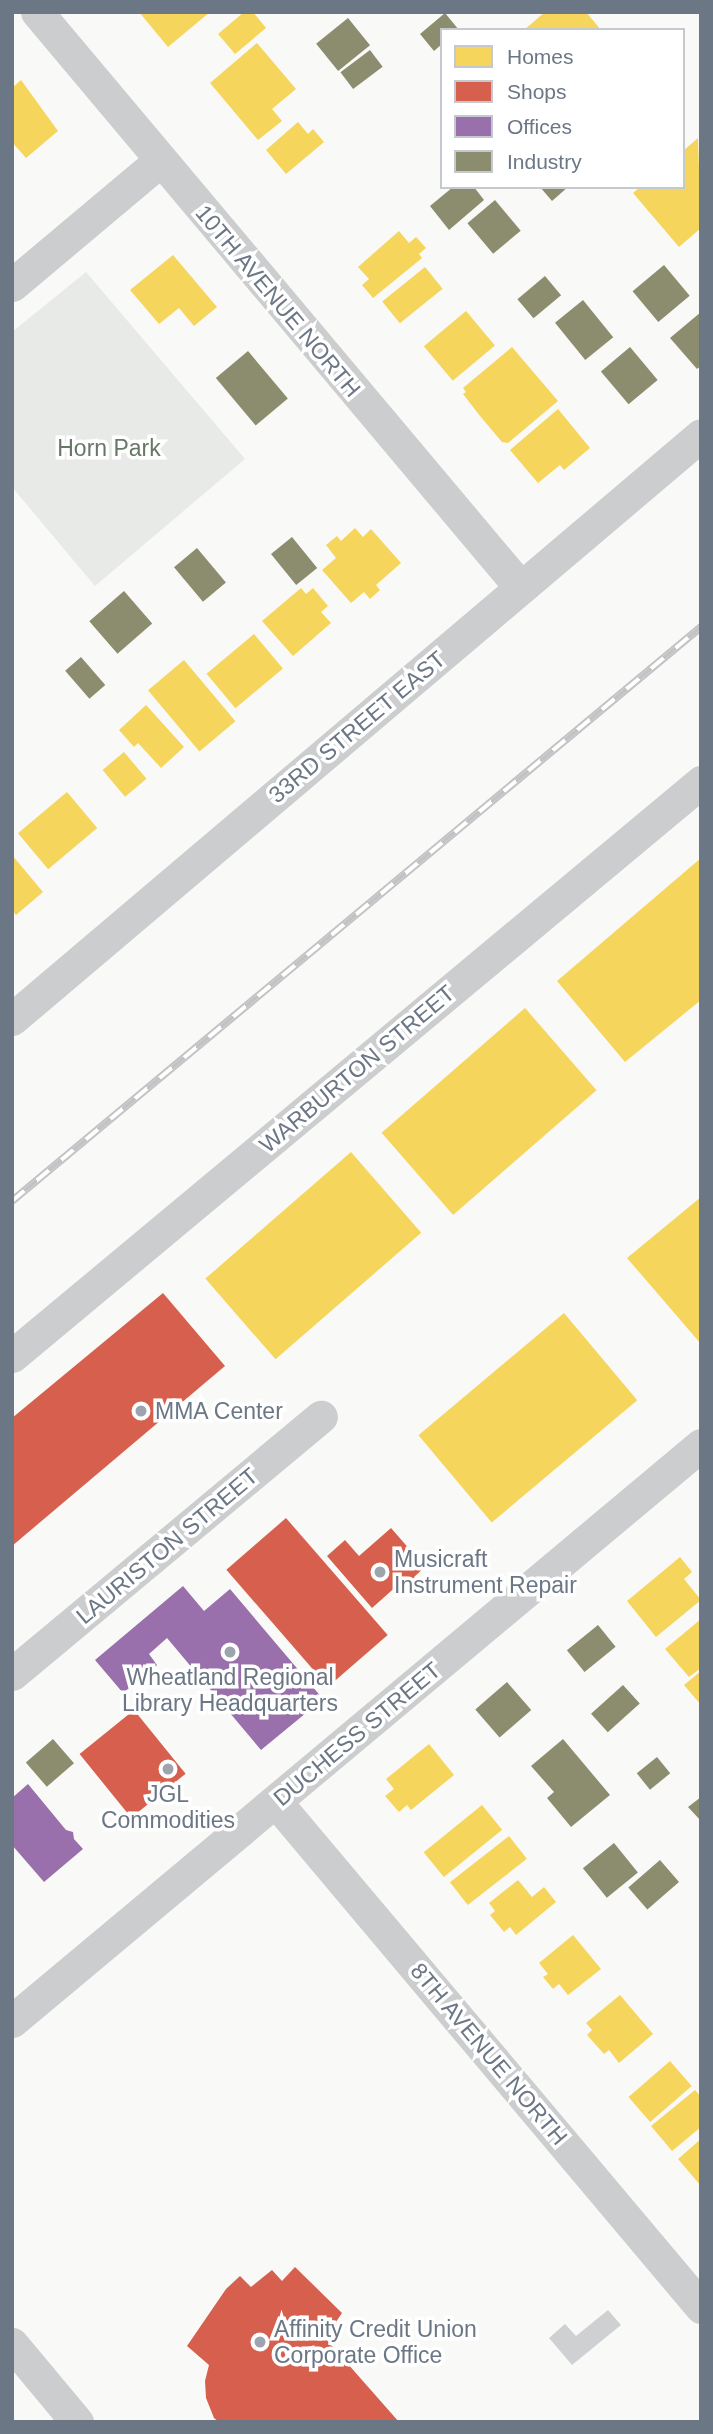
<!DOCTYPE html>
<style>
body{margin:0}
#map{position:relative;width:713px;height:2434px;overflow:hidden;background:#f9f9f8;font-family:Arial,sans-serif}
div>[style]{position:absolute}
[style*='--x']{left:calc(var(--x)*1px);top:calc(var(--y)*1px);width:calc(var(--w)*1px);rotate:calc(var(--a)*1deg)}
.green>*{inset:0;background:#e7eae6}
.homes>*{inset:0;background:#f6d55c;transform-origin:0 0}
.shops>*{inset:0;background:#d6604d;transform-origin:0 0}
.offices>*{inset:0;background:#9970ab}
.industry>*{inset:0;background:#8c8c6e;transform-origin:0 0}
.building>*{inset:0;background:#cfd0d2}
.minor>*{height:33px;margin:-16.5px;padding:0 16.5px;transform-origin:16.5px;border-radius:16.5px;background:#cccdce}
.rail>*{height:8px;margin-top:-4px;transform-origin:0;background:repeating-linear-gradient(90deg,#fff 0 16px,#c3c3c5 0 32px);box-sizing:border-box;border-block:2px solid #c3c3c5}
.dots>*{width:19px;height:19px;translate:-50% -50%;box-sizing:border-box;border:4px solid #fff;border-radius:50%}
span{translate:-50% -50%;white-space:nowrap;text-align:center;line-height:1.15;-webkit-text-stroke:7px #fff;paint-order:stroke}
.street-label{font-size:23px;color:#6c7786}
.park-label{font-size:23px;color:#677866}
.poi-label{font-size:23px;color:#6c7786}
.left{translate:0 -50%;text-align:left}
.frame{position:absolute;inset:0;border:14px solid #6c7786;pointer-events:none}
.legend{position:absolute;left:440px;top:28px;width:245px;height:161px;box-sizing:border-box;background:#fff;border:2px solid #c4c9cf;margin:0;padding:9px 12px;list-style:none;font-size:21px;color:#6c7786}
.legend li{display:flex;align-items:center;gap:14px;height:35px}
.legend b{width:35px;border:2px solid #c4c9cf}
</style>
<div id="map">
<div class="green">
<i style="clip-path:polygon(86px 272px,245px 459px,95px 586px,12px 487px,12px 332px)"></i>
</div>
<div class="homes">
<i style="clip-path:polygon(139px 12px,210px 12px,168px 47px)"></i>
<i style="clip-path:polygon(244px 12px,253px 12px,266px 28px,235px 54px,218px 34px)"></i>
<i style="clip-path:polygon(545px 12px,586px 12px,601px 30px,524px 30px)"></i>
<i style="clip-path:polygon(257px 43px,296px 89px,272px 109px,282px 121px,258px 140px,210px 83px)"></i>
<i style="clip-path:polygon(21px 80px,58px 131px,26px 158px,12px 142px,12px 88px)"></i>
<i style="clip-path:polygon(298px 122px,308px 134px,313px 129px,324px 142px,286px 174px,266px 150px)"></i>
<i style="clip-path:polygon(698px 138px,701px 228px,679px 247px,633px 193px,640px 187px,683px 187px,683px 151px)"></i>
<i style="clip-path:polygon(399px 231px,409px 243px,416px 237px,426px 248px,419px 254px,422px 258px,373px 298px,362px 285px,369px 279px,358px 267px)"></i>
<i style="clip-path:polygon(173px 255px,217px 307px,194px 326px,179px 308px,159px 324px,130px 290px)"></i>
<i style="left:425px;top:267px;width:28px;height:55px;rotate:51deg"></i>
<i style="left:466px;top:311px;width:45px;height:55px;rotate:50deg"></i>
<i style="clip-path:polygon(512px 347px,558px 401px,508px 443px,502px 442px,480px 416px,463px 394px,466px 392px,463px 388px)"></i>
<i style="clip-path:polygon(558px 409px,590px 448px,564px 470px,560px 465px,538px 483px,510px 450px)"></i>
<i style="clip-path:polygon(355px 528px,363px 537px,371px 529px,401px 563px,376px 585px,380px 590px,370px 599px,364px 592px,351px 603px,322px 570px,336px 558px,326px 545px,337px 536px,341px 541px)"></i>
<i style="clip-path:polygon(301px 588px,306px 594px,313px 588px,328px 606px,321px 612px,331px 623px,293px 656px,262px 621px)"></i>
<i style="left:254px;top:634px;width:45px;height:62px;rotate:50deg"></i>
<i style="left:184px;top:660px;width:80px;height:47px;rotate:50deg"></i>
<i style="clip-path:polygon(146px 705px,184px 747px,161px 768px,138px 743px,134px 747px,119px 730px)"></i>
<i style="left:124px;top:752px;width:35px;height:28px;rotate:50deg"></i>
<i style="left:67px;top:792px;width:47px;height:64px;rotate:50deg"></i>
<i style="clip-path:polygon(12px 855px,43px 892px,16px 915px,12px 910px)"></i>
<i style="clip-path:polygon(701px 858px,701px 1000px,625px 1062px,557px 981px)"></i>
<i style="left:525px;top:1008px;width:109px;height:190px;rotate:49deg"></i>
<i style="left:351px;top:1152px;width:107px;height:193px;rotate:49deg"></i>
<i style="clip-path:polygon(701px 1197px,701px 1344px,627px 1258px)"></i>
<i style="left:564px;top:1313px;width:114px;height:190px;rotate:50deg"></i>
<i style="clip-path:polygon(680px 1557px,692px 1572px,684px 1579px,701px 1600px,656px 1637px,627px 1601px)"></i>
<i style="clip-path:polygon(701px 1619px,701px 1668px,689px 1677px,665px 1649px)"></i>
<i style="clip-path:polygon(701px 1671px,701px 1705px,684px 1685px)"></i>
<i style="clip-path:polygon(429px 1744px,454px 1775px,411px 1810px,407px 1805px,399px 1812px,385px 1796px,394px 1789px,386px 1779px)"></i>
<i style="left:482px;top:1805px;width:32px;height:75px;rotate:51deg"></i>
<i style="left:509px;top:1836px;width:29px;height:75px;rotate:52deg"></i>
<i style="clip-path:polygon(518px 1880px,532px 1897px,544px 1887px,556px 1902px,516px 1935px,510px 1927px,504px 1932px,490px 1915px,495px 1911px,489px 1903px)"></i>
<i style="clip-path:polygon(573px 1935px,601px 1969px,568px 1995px,559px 1984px,553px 1989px,543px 1977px,548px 1974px,539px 1963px)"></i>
<i style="clip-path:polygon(620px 1995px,653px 2034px,619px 2063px,609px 2050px,604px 2054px,587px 2035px,592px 2030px,586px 2023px)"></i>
<i style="left:670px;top:2061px;width:33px;height:55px;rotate:49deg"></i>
<i style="clip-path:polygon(695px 2090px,701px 2097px,701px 2127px,672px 2151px,651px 2126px)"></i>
<i style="clip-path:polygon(701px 2139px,701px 2186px,678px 2159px)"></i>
</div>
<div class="shops">
<i style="clip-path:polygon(163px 1293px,225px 1366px,12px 1546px,12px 1418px)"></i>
<i style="left:286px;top:1518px;width:155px;height:79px;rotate:49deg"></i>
<i style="clip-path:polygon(391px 1528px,425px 1567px,414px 1577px,418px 1581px,406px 1592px,399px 1584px,372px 1608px,327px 1556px,345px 1540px,359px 1556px)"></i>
<i style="left:134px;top:1710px;width:82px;height:70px;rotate:51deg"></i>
<i style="clip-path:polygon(295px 2267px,342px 2313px,325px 2338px,399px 2422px,219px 2422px,214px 2418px,206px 2398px,205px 2381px,209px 2365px,187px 2346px,226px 2289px,240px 2276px,251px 2287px,272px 2270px,282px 2281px)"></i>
</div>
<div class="offices">
<i style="clip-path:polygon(183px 1586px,204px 1611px,230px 1589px,323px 1699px,261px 1750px,167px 1638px,149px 1654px,157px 1665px,123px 1693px,95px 1660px)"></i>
<i style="clip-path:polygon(28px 1784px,66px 1830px,73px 1832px,74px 1839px,83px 1849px,44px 1882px,12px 1845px,12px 1798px)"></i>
</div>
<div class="industry">
<i style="clip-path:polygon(445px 13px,459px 30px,442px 30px,442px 44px,434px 51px,420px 34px)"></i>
<i style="left:348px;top:18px;width:35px;height:41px;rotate:51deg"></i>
<i style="left:370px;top:50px;width:21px;height:37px;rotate:53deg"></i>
<i style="clip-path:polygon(453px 187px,474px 187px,484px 200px,449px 230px,430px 206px)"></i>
<i style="clip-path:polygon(540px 187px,568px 187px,552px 201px)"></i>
<i style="left:495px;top:200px;width:40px;height:36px;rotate:50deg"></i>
<i style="left:664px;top:265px;width:40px;height:41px;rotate:50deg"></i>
<i style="left:545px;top:276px;width:25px;height:36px;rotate:50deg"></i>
<i style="left:583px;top:300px;width:48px;height:36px;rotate:51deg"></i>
<i style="clip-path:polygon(701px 312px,701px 366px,697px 369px,670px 338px)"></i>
<i style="left:630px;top:347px;width:43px;height:38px;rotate:50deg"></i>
<i style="left:248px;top:351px;width:62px;height:42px;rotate:50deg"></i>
<i style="left:292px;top:537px;width:40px;height:27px;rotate:51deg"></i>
<i style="left:197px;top:548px;width:45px;height:30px;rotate:50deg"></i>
<i style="left:124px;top:591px;width:43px;height:46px;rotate:49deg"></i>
<i style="left:81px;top:657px;width:37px;height:21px;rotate:49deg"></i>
<i style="left:598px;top:1625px;width:28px;height:40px;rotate:51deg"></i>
<i style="left:507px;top:1682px;width:37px;height:42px;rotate:49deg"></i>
<i style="left:623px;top:1685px;width:25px;height:43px;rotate:48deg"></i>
<i style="left:53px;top:1739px;width:32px;height:36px;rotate:49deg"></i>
<i style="clip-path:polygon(563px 1739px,610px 1795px,571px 1827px,547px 1798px,554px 1792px,531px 1766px)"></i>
<i style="left:657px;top:1757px;width:21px;height:26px;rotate:51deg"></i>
<i style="clip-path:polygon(701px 1797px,701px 1821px,688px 1807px)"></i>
<i style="left:614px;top:1843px;width:38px;height:40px;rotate:51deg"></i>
<i style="left:660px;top:1860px;width:29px;height:42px;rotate:49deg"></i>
</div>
<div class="building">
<i style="clip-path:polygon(608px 2310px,621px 2325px,572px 2365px,549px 2338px,565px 2324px,576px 2336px)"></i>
</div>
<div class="minor">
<i style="--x:37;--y:12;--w:752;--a:49.96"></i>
<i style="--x:12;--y:285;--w:193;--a:-40"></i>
<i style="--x:12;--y:1019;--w:903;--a:-40.28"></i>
<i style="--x:12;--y:1356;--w:897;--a:-39.8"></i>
<i style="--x:12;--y:1674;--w:402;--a:-39.8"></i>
<i style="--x:276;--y:1802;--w:660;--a:49.92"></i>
<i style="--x:12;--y:2021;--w:898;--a:-39.9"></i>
<i style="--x:12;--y:2344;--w:102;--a:50.2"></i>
</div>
<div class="rail">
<i style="--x:12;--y:1201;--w:897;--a:-39.8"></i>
</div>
<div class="dots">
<i style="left:141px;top:1411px;background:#9da4ae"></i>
<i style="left:380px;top:1572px;background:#9da4ae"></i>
<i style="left:230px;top:1652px;background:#9da4ae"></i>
<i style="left:168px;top:1769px;background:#9da4ae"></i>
<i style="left:260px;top:2342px;background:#9da4ae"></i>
</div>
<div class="street-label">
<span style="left:278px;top:301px;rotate:50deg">10TH AVENUE NORTH</span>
<span style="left:357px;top:727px;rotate:-40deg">33RD STREET EAST</span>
<span style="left:357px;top:1069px;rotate:-40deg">WARBURTON STREET</span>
<span style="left:167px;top:1546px;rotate:-40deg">LAURISTON STREET</span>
<span style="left:357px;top:1734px;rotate:-40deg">DUCHESS STREET</span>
<span style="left:489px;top:2054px;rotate:50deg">8TH AVENUE NORTH</span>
</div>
<div class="park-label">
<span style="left:109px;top:448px">Horn Park</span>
</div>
<div class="poi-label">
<span class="left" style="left:155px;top:1411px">MMA Center</span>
<span class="left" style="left:394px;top:1572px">Musicraft<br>Instrument Repair</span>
<span style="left:230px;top:1690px">Wheatland Regional<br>Library Headquarters</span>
<span style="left:168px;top:1807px">JGL<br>Commodities</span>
<span class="left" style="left:274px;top:2342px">Affinity Credit Union<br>Corporate Office</span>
</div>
<div class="frame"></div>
<ul class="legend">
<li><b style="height:19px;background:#f6d55c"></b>Homes</li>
<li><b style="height:19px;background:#d6604d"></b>Shops</li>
<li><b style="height:19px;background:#9970ab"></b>Offices</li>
<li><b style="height:19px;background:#8c8c6e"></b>Industry</li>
</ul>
</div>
